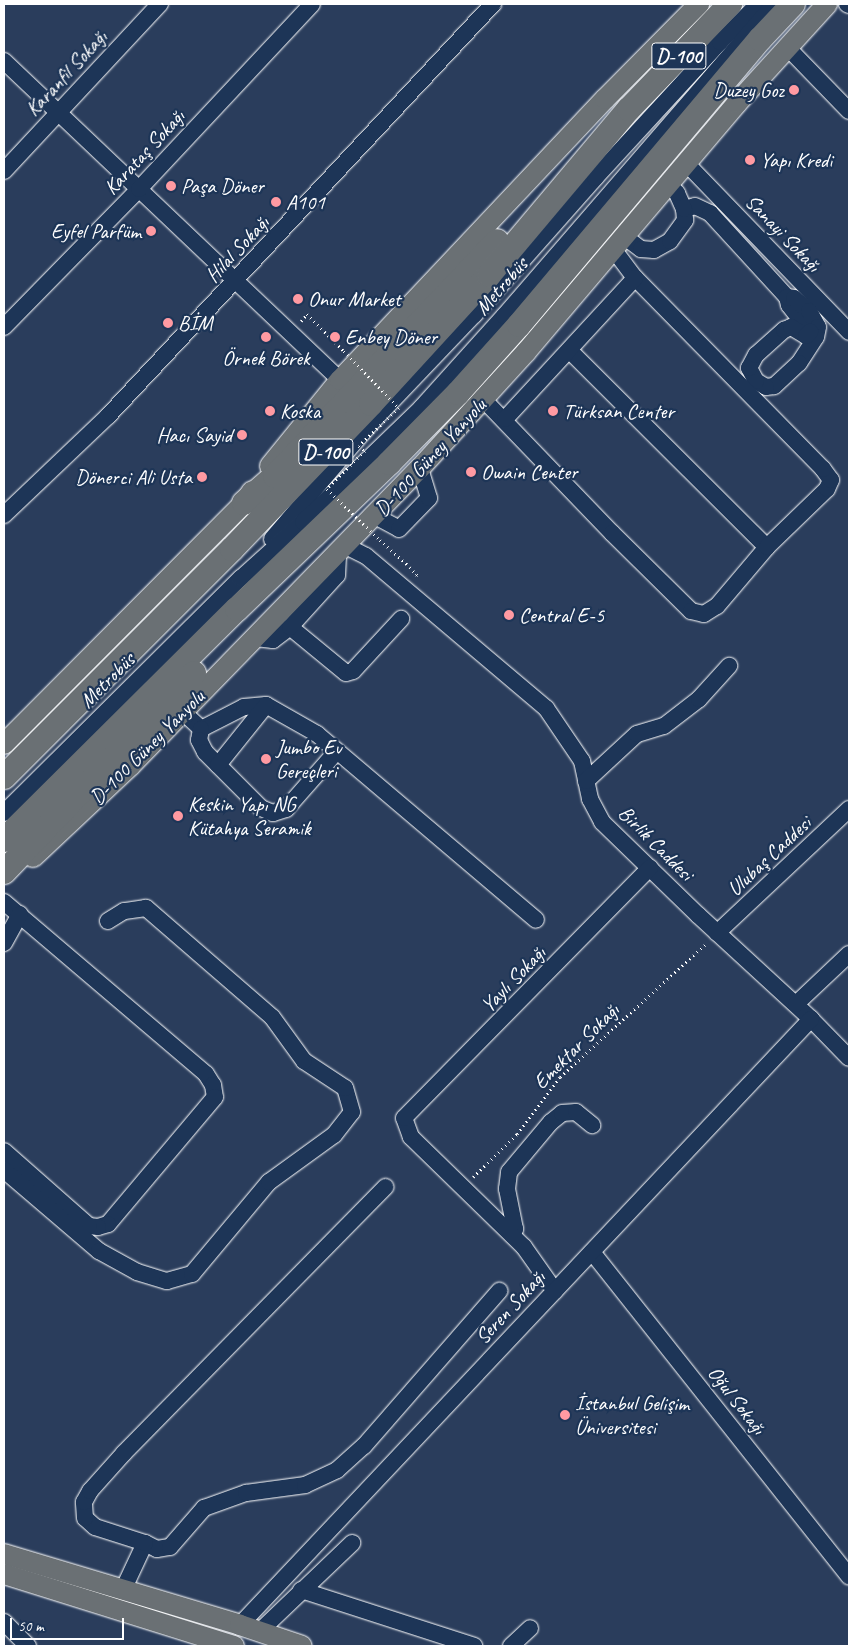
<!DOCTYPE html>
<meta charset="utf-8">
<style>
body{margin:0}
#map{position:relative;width:853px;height:1650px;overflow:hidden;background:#2a3d5c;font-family:Caveat,sans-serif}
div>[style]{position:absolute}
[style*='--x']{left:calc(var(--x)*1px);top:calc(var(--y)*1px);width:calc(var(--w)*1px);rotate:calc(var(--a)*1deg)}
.path>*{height:2.5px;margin-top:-1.25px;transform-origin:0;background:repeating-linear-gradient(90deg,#fff 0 1px,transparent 0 5px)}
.roads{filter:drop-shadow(0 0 1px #fff) drop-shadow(0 0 1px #fff)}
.minor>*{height:16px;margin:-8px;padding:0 8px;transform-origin:8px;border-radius:8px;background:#1d3557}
.major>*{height:20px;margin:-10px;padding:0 10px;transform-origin:10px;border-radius:10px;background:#6a7074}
.highway>*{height:24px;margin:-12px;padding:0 12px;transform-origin:12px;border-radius:12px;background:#6a7074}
.path-bridge>*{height:2.5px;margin-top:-1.25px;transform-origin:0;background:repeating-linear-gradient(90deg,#fff 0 1px,transparent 0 5px)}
.dots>*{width:14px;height:14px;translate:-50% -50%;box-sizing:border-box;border:2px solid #1d3557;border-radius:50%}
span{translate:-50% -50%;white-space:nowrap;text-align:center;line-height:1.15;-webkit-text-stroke:4.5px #1d3557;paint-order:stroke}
.shield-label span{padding:1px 4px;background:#1d3557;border:1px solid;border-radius:4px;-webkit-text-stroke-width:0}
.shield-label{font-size:20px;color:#fff;font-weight:700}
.street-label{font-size:21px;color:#fff}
.poi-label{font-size:21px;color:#fff}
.right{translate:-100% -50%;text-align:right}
.left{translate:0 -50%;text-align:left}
.frame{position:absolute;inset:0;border:5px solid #fff;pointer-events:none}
.scale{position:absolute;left:10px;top:1618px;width:114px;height:22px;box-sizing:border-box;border:2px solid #fff;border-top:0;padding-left:6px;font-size:15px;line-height:18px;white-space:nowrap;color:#fff;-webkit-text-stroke:4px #1d3557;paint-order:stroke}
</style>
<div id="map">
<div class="path">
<i style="--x:301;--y:321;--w:9;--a:-49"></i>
<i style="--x:307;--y:314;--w:52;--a:45"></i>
<i style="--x:380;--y:540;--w:40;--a:42"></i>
<i style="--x:410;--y:567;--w:11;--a:49"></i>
<i style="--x:417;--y:575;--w:3;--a:135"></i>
<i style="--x:473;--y:1177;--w:62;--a:-44.3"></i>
<i style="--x:517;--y:1134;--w:71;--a:-53"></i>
<i style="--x:560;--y:1077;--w:199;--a:-42.4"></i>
</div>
<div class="roads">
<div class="minor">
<i style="--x:847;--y:4;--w:2;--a:27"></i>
<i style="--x:787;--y:47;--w:89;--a:45.9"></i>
<i style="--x:4;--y:61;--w:463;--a:43.5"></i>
<i style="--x:686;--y:163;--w:235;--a:46"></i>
<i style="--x:4;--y:171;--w:229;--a:-47"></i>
<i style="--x:684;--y:209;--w:11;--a:-15"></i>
<i style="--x:695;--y:206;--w:17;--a:25"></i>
<i style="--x:710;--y:213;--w:114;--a:47.5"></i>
<i style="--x:787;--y:297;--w:8;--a:76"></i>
<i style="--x:789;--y:305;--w:37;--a:52"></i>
<i style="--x:625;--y:237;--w:20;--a:37"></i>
<i style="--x:641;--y:249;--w:13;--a:4"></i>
<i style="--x:654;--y:250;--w:18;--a:-29"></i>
<i style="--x:670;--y:241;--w:26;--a:-54"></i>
<i style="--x:685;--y:220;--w:11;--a:-95"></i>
<i style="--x:684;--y:209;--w:17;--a:-114"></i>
<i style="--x:677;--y:193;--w:13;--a:-135"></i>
<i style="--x:787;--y:297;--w:7;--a:8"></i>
<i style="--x:794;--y:298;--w:20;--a:41"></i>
<i style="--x:809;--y:311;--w:18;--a:61"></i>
<i style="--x:818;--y:327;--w:10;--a:101"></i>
<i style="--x:816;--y:337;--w:31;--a:123"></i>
<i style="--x:799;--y:363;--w:34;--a:137"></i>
<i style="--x:774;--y:386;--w:8;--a:173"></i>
<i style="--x:766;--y:387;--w:12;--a:-149"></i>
<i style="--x:756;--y:381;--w:15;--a:-118"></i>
<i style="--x:749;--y:368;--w:15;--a:-62"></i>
<i style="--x:756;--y:355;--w:38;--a:-42"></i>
<i style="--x:784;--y:330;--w:8;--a:-23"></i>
<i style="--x:791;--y:327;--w:17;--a:31"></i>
<i style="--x:806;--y:336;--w:6;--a:-45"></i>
<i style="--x:4;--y:327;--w:193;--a:-45.6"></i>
<i style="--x:139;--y:189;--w:253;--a:-46.9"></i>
<i style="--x:570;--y:351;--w:278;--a:44.9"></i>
<i style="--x:483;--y:399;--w:186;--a:46.1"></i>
<i style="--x:612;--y:533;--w:111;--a:44.6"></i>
<i style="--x:691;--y:611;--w:13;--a:13"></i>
<i style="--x:704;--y:614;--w:15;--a:-32"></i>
<i style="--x:717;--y:606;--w:77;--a:-49.7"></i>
<i style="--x:767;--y:547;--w:83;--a:-44"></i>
<i style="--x:827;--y:489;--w:10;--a:-66"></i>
<i style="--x:831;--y:480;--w:14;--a:-126"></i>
<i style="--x:823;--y:469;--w:268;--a:-134.5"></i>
<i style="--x:635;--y:278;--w:35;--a:-127"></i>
<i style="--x:505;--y:419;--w:192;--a:-47.3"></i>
<i style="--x:4;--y:515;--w:144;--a:-43.6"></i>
<i style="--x:108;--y:416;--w:564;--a:-46.94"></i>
<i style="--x:375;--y:516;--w:27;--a:28"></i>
<i style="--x:399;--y:529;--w:43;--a:-45.9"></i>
<i style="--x:429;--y:498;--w:31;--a:-107"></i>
<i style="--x:272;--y:539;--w:154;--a:-49.5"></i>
<i style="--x:372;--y:422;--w:148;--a:-46.4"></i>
<i style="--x:474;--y:315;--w:183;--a:-48.5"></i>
<i style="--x:595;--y:178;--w:185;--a:-47.4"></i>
<i style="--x:720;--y:42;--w:54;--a:-45"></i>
<i style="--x:346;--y:546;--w:22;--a:27"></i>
<i style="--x:366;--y:556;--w:236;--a:40.2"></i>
<i style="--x:546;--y:708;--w:64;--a:55.8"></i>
<i style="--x:582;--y:761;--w:39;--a:78"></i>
<i style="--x:590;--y:799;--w:26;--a:62"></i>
<i style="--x:602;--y:822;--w:134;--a:44.1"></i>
<i style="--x:698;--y:915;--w:154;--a:42.6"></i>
<i style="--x:811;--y:1019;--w:54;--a:45.7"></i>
<i style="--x:290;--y:627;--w:72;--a:39.4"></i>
<i style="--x:346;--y:673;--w:7;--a:-16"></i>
<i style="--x:353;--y:671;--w:71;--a:-47.3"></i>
<i style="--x:256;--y:638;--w:17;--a:7"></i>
<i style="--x:273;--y:640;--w:21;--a:-37"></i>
<i style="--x:290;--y:627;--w:70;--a:-47.9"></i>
<i style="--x:337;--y:575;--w:22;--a:-87"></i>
<i style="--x:182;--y:711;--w:26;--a:43"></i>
<i style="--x:201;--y:729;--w:48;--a:-27.1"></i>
<i style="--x:244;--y:707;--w:22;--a:-5"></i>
<i style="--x:266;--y:705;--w:59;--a:29.6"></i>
<i style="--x:317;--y:734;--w:287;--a:40.3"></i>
<i style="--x:201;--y:729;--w:11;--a:100"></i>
<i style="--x:199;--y:740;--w:13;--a:63"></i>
<i style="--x:205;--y:752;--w:79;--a:45"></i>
<i style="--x:261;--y:808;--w:13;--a:23"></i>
<i style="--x:273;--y:813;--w:14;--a:-17"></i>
<i style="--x:286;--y:809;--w:77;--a:-48.7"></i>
<i style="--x:218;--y:765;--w:77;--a:-51.3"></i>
<i style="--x:586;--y:781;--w:69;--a:-42.7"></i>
<i style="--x:637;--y:734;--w:28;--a:-17"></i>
<i style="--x:664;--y:726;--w:44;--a:-37.6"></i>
<i style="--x:699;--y:699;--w:45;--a:-47.7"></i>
<i style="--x:4;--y:813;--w:334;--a:-44.8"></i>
<i style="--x:241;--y:578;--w:84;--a:-42.1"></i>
<i style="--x:303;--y:522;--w:165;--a:-44"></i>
<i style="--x:422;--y:407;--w:122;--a:-48"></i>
<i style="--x:504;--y:316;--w:413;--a:-49.1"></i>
<i style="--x:4;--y:902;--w:265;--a:40.4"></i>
<i style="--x:206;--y:1074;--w:13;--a:58"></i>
<i style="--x:213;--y:1085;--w:12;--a:81"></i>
<i style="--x:215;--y:1097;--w:166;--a:130.1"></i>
<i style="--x:108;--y:1224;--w:10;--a:163"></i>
<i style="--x:98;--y:1227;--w:9;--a:-174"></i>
<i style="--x:89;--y:1226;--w:113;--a:-138.6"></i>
<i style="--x:717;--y:933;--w:181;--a:-43.2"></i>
<i style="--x:4;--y:943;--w:33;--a:-61"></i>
<i style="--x:796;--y:1004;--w:73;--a:-43.3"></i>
<i style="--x:4;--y:1170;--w:125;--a:40.5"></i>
<i style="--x:99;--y:1251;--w:43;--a:28.9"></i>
<i style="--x:137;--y:1272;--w:31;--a:17"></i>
<i style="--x:167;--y:1281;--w:26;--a:-16"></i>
<i style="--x:192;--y:1274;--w:120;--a:-50.1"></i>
<i style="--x:269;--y:1182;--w:80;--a:-35.9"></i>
<i style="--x:334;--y:1135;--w:29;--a:-52"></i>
<i style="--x:352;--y:1112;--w:25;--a:-106"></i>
<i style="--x:345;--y:1088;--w:49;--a:-146.6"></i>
<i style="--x:304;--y:1061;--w:54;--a:-126"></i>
<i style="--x:272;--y:1017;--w:167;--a:-139.1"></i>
<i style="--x:146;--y:908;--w:22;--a:172"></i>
<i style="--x:124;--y:911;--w:19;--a:148"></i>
<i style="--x:512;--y:1235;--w:7;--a:-63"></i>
<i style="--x:515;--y:1229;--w:41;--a:-101.3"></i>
<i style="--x:507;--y:1189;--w:17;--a:-83"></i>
<i style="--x:509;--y:1172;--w:65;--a:-50"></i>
<i style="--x:551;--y:1122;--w:14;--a:-39"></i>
<i style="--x:562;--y:1113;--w:14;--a:-4"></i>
<i style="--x:576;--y:1112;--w:21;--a:39"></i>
<i style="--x:592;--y:1252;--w:414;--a:51.6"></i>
<i style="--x:555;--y:1291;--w:54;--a:-125.2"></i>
<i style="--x:524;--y:1247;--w:158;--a:-135.8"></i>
<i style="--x:411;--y:1137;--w:20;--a:-110"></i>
<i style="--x:404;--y:1118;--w:351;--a:-45.5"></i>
<i style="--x:145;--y:1543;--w:13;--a:27"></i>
<i style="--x:157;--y:1549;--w:13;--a:-9"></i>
<i style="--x:170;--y:1547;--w:52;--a:-48.9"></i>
<i style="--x:204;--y:1508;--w:45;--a:-19.7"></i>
<i style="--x:246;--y:1493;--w:60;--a:-7.7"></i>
<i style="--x:305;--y:1485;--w:35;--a:-25"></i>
<i style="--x:337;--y:1470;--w:36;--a:-42"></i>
<i style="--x:364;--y:1446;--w:206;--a:-48.9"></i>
<i style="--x:123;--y:1590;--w:52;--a:-64.9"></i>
<i style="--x:145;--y:1543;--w:52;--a:-162.3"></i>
<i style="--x:95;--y:1527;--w:13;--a:-138"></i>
<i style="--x:85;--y:1518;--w:16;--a:-94"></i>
<i style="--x:84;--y:1502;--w:13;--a:-61"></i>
<i style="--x:90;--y:1491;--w:51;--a:-48.2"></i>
<i style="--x:124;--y:1453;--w:373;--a:-45.5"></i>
<i style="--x:301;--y:1590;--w:182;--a:17.9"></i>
<i style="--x:4;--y:1622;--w:34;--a:45"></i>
<i style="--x:240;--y:1625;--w:833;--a:-46.7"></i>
<i style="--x:259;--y:1632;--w:129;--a:-43.7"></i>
<i style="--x:511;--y:1646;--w:26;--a:-43"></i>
</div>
<div class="major">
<i style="--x:270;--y:466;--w:111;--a:-50.9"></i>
<i style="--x:340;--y:380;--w:386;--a:-46.7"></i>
<i style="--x:605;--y:99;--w:134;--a:-45.3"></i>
<i style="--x:4;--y:744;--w:340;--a:-45.1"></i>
<i style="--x:244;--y:503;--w:14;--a:-56"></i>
<i style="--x:33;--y:857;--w:133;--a:-43.2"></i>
<i style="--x:130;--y:766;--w:416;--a:-45.8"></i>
<i style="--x:420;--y:468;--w:157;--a:-47.6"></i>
<i style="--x:526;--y:352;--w:326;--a:-49.7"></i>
<i style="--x:737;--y:103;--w:134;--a:-47.7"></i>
<i style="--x:4;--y:1554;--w:246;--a:16.7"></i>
<i style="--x:240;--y:1625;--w:65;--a:18.7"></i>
<i style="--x:4;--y:1574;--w:241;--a:17.4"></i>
</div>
<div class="highway">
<i style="--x:244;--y:503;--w:41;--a:-41.1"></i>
<i style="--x:275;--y:476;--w:323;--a:-46.6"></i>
<i style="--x:4;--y:777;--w:322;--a:-45"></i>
<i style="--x:232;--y:549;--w:201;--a:-46.2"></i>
<i style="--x:371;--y:404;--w:175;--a:-47.5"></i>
<i style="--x:489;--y:275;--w:217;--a:-49.9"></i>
<i style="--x:629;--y:109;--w:146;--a:-46.1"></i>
<i style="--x:4;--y:840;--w:328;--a:-44.8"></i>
<i style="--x:237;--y:609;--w:211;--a:-43.8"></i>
<i style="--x:389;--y:463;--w:98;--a:-45.4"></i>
<i style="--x:458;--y:393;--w:91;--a:-48.1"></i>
<i style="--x:519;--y:325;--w:374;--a:-49.9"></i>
<i style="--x:760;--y:39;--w:48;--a:-46.7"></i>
<i style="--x:4;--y:872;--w:275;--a:-46.3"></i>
</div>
</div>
<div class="path-bridge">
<i style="--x:344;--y:351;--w:79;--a:46"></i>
<i style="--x:399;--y:408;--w:55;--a:136.5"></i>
<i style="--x:359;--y:446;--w:8;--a:40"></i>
<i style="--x:365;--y:451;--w:54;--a:135"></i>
<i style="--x:327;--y:489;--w:74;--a:43.9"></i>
</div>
<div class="dots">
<i style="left:794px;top:90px;background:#ff9aa2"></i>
<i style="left:750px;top:160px;background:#ff9aa2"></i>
<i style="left:171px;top:186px;background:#ff9aa2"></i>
<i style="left:276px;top:202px;background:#ff9aa2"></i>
<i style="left:151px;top:231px;background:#ff9aa2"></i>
<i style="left:298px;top:299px;background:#ff9aa2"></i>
<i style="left:168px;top:323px;background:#ff9aa2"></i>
<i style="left:266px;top:337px;background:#ff9aa2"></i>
<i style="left:335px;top:337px;background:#ff9aa2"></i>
<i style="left:270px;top:411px;background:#ff9aa2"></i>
<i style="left:553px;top:411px;background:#ff9aa2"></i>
<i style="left:242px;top:435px;background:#ff9aa2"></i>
<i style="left:471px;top:472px;background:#ff9aa2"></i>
<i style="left:202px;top:477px;background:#ff9aa2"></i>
<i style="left:509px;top:615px;background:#ff9aa2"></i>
<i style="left:266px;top:759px;background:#ff9aa2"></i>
<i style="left:178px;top:816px;background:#ff9aa2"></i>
<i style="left:565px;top:1415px;background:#ff9aa2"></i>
</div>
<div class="shield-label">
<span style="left:679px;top:56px">D-100</span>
<span style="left:326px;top:452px">D-100</span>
</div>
<div class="street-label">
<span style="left:66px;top:73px;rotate:-47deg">Karanfil Sokağı</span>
<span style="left:144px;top:152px;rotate:-47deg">Karataş Sokağı</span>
<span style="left:783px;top:233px;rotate:46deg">Sanayi Sokağı</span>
<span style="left:237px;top:249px;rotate:-47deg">Hilal Sokağı</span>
<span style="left:501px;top:286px;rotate:-49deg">Metrobüs</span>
<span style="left:430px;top:457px;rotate:-47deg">D-100 Güney Yanyolu</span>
<span style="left:107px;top:680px;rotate:-45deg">Metrobüs</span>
<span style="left:147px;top:747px;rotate:-45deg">D-100 Güney Yanyolu</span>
<span style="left:656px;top:843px;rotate:45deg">Birlik Caddesi</span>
<span style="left:769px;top:856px;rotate:-43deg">Ulubaş Caddesi</span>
<span style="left:513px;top:979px;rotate:-46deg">Yaylı Sokağı</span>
<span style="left:576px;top:1046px;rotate:-45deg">Emektar Sokağı</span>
<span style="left:510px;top:1307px;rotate:-47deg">Seren Sokağı</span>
<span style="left:737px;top:1400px;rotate:52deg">Oğul Sokağı</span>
</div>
<div class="poi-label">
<span class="right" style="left:784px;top:90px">Duzey Goz</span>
<span class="left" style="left:760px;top:160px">Yapı Kredi</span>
<span class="left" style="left:181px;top:186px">Paşa Döner</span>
<span class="left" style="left:286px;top:202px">A101</span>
<span class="right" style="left:141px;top:231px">Eyfel Parfüm</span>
<span class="left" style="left:308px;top:299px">Onur Market</span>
<span class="left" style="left:178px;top:323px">BİM</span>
<span class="left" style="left:345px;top:337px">Enbey Döner</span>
<span style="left:266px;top:358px">Örnek Börek</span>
<span class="left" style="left:280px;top:411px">Koska</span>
<span class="left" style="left:563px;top:411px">Türksan Center</span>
<span class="right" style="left:232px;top:435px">Hacı Sayid</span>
<span class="left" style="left:481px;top:472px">Owain Center</span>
<span class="right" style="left:192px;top:477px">Dönerci Ali Usta</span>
<span class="left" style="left:519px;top:615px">Central E-5</span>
<span class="left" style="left:276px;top:759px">Jumbo Ev<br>Gereçleri</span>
<span class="left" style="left:188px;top:816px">Keskin Yapı NG<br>Kütahya Seramik</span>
<span class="left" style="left:575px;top:1415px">İstanbul Gelişim<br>Üniversitesi</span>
</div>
<div class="frame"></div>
<div class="scale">50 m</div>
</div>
